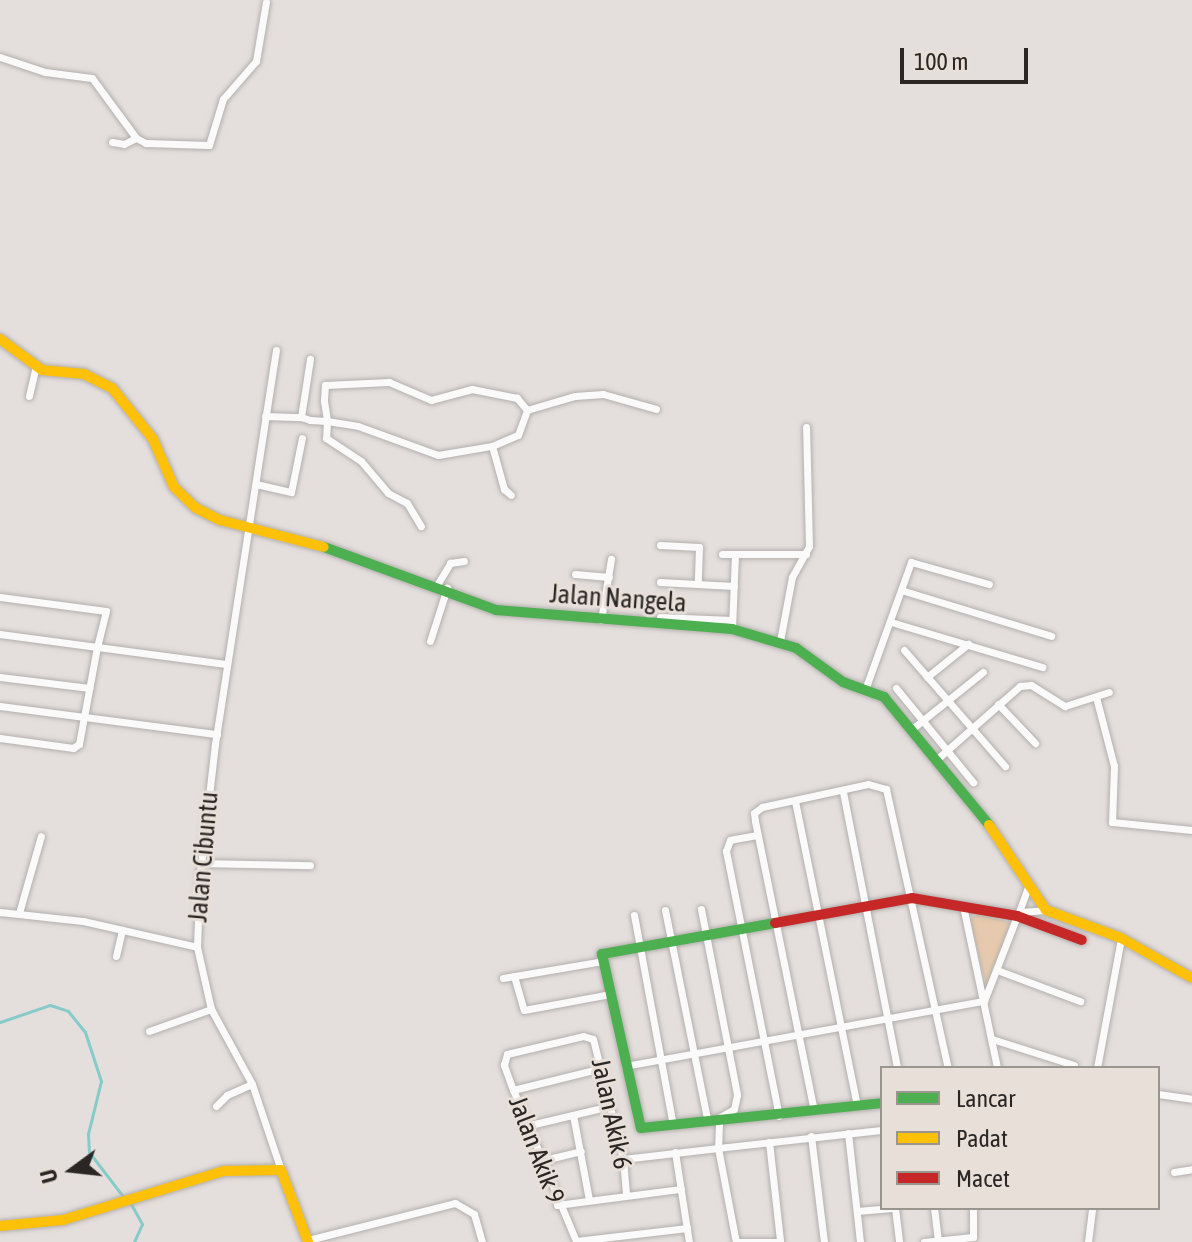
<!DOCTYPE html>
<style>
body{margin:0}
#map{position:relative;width:1192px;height:1242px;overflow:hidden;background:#e4dfdc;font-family:"Asap Condensed",sans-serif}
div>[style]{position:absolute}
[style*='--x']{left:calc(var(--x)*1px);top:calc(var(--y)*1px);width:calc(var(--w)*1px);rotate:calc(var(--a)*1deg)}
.green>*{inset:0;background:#e7caad}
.stream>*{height:3px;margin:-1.5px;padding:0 1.5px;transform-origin:1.5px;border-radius:1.5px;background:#86cbca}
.roads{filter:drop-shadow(0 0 2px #b2afad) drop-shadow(0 0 2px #b2afad)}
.street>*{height:7px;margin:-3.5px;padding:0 3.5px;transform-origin:3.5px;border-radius:3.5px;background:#fbfafa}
.fast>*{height:10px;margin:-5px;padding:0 5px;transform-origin:5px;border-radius:5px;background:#4caf50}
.slow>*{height:10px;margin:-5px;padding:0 5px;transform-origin:5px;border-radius:5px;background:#ffc107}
.jam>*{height:10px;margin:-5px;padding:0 5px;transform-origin:5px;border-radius:5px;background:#c62828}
span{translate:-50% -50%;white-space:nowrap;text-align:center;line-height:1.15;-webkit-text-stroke:6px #e7dfd8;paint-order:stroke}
.street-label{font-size:26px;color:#292623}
.legend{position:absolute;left:880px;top:1066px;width:280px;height:144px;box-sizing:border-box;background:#e7dfd8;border:2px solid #9b9590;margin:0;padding:10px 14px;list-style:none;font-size:24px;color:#292623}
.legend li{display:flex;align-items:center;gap:16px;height:40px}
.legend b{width:40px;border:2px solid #9b9590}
.north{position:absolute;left:32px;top:1130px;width:80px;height:80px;-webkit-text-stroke:6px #e7dfd8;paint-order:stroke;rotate:255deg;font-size:22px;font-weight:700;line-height:32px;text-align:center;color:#292623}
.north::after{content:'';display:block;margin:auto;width:28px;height:36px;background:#292623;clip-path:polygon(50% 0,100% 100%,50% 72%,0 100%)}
.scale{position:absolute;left:900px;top:48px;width:128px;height:36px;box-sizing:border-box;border:4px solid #292623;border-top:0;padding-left:10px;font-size:24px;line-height:28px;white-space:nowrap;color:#292623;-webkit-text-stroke:6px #e7dfd8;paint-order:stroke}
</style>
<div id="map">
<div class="green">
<i style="clip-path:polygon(979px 912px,1010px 923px,987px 989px,970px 920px)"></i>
</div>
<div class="stream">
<i style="--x:0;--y:1022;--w:53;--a:-18.8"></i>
<i style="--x:50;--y:1005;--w:19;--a:18"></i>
<i style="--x:68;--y:1011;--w:27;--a:51"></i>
<i style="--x:85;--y:1032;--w:52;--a:71.9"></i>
<i style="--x:101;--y:1081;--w:55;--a:103.8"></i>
<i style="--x:88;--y:1134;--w:18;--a:87"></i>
<i style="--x:89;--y:1152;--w:59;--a:52.5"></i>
<i style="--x:131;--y:1204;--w:23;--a:61"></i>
<i style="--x:142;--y:1224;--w:20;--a:114"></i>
</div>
<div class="roads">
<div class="street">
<i style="--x:0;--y:57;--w:47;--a:18.4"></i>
<i style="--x:45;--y:72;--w:47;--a:7.3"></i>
<i style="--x:92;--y:78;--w:74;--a:53.7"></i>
<i style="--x:136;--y:138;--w:11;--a:27"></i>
<i style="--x:146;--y:143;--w:63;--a:1.8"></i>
<i style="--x:209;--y:145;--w:48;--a:-73.1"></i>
<i style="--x:223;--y:99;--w:50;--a:-49"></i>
<i style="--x:256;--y:61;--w:60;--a:-80.4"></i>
<i style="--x:112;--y:142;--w:12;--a:9"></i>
<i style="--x:124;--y:144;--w:13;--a:-27"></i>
<i style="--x:276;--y:350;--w:399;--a:98.8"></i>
<i style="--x:215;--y:744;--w:131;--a:96.6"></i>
<i style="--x:200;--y:874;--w:73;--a:92.4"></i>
<i style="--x:197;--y:947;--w:64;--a:77.3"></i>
<i style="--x:211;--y:1009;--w:85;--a:61.3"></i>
<i style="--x:252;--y:1084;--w:91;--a:71.4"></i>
<i style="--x:29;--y:396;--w:32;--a:-77"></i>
<i style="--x:527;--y:410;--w:50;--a:-16.3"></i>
<i style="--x:575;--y:396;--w:28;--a:-4"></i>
<i style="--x:603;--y:394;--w:55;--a:15.8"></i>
<i style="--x:265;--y:416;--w:36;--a:2"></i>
<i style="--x:301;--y:417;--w:59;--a:-81.2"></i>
<i style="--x:301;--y:417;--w:9;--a:18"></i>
<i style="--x:310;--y:420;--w:17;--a:3"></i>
<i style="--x:327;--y:421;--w:31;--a:9"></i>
<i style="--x:358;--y:426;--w:85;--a:19.9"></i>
<i style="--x:438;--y:455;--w:55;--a:-9.5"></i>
<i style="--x:492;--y:446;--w:28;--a:-23"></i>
<i style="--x:518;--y:435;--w:27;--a:-70"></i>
<i style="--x:527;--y:410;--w:16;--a:-130"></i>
<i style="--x:517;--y:398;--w:46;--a:-168.7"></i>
<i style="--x:472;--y:389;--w:42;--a:165"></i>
<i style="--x:431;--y:400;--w:46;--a:-156.8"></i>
<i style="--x:389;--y:382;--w:64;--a:177.3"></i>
<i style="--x:325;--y:385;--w:16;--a:94"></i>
<i style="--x:324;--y:401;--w:20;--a:81"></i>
<i style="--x:327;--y:421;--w:17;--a:93"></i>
<i style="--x:326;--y:438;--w:42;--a:33.3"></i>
<i style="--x:361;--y:461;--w:42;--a:49.8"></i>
<i style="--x:388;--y:493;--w:21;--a:28"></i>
<i style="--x:407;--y:503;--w:27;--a:59"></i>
<i style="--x:492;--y:446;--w:45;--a:74.4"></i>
<i style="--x:504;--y:489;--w:9;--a:41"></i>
<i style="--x:256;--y:484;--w:36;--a:13"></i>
<i style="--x:291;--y:492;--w:55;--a:-78.5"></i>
<i style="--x:660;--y:545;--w:39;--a:3"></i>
<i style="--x:699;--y:547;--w:37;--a:92"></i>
<i style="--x:722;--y:554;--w:84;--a:0"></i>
<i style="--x:575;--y:574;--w:34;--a:5"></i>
<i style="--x:660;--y:582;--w:74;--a:3.1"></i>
<i style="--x:437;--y:585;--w:26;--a:-59"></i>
<i style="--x:450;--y:563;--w:14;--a:-8"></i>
<i style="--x:901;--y:590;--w:157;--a:17"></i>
<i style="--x:0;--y:597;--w:107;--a:7.5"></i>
<i style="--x:106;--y:611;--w:37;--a:104"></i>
<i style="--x:97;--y:647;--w:98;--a:-172.4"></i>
<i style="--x:660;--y:617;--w:72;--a:2.4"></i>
<i style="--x:601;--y:620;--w:62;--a:-80.7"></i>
<i style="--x:891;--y:622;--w:158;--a:16.6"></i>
<i style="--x:732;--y:629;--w:75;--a:-87.7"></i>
<i style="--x:430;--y:641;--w:56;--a:-72.2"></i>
<i style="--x:780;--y:641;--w:65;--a:-79.4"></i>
<i style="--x:792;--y:577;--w:35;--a:-61"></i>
<i style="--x:809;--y:546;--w:119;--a:-91.4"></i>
<i style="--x:904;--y:650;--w:154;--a:49"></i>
<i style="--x:0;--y:677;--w:90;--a:7"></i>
<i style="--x:927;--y:677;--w:53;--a:-38.8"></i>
<i style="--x:866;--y:687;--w:133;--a:-70.2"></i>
<i style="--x:911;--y:562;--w:81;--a:15.8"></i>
<i style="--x:896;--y:688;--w:122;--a:50.7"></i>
<i style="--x:1096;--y:697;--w:71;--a:75.4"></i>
<i style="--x:1114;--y:766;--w:56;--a:92"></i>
<i style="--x:1112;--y:822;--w:80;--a:5.7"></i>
<i style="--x:998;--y:704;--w:54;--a:46.5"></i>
<i style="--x:0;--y:706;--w:219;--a:7.4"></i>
<i style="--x:912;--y:729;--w:91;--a:-38.8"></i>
<i style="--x:0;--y:738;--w:74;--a:7.8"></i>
<i style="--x:73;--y:748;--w:7;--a:-34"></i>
<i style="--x:79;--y:744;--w:99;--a:-79.5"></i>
<i style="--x:97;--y:647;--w:130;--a:7.5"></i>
<i style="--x:936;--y:760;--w:112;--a:-41.4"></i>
<i style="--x:1020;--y:686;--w:11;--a:-5"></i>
<i style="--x:1031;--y:685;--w:40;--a:32"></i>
<i style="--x:1065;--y:706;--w:46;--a:-17.7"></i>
<i style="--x:843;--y:792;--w:281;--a:78.9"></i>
<i style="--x:795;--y:801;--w:311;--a:78.5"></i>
<i style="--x:757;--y:835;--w:27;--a:170"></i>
<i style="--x:730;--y:840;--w:12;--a:110"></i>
<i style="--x:726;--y:851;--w:270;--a:78.7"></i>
<i style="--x:201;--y:863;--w:109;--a:1.1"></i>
<i style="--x:1028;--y:887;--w:27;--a:110"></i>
<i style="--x:1019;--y:912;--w:27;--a:-4"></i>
<i style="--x:963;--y:906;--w:166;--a:78.1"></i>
<i style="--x:701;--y:909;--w:189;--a:79"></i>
<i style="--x:737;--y:1095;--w:14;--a:102"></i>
<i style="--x:734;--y:1109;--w:16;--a:150"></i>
<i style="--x:665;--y:910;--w:212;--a:78.6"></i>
<i style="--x:0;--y:912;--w:83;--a:6.2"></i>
<i style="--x:83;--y:921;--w:117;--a:12.8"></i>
<i style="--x:19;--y:913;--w:80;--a:-74.1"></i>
<i style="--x:634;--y:915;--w:214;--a:79.5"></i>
<i style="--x:116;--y:956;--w:27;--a:-77"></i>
<i style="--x:997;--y:970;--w:89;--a:20.5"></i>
<i style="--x:514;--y:976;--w:35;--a:74"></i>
<i style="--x:524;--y:1010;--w:87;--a:-10.5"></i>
<i style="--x:503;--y:978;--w:101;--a:-9.6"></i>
<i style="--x:149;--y:1031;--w:66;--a:-19.5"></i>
<i style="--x:992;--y:1039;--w:86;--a:17.6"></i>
<i style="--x:625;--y:1066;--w:365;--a:-10.3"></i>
<i style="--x:984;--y:1001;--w:91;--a:-68.8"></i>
<i style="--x:1097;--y:1068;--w:132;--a:-79.5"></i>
<i style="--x:513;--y:1090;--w:92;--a:-13.9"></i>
<i style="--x:1158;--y:1094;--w:34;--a:8"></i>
<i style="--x:216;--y:1106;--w:16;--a:-45"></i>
<i style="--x:227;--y:1095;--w:27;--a:-24"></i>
<i style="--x:814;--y:1111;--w:296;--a:-101.5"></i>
<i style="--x:755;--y:821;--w:8;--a:-97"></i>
<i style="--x:754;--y:813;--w:10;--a:-37"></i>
<i style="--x:762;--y:807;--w:108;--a:-12.2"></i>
<i style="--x:868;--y:784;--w:19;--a:16"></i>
<i style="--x:886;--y:789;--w:286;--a:77.5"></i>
<i style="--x:573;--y:1115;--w:86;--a:79.3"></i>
<i style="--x:719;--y:1123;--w:25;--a:92"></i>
<i style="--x:718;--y:1148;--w:165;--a:-6.3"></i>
<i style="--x:526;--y:1126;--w:86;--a:-13.4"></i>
<i style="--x:848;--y:1133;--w:110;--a:83.7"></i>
<i style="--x:811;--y:1136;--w:107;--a:83"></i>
<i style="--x:769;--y:1142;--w:99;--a:83.6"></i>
<i style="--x:675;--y:1152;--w:91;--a:81.2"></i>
<i style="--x:623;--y:1159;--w:96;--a:-6.6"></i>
<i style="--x:718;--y:1148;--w:96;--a:79.2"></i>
<i style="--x:540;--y:1161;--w:42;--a:-13.7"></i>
<i style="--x:1174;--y:1172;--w:18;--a:-9"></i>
<i style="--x:557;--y:1205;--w:125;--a:-7.4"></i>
<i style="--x:895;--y:1208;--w:34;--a:83"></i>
<i style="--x:934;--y:1208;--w:32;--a:83"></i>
<i style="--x:857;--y:1211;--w:38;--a:-5"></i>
<i style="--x:308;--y:1240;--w:152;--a:-14.1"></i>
<i style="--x:455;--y:1203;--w:22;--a:30"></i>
<i style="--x:474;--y:1214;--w:29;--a:74"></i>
<i style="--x:576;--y:1241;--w:164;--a:-112.6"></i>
<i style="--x:513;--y:1090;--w:27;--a:-110"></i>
<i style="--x:504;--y:1065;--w:11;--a:-75"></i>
<i style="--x:507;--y:1054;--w:78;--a:-13.3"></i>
<i style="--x:583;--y:1036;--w:10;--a:17"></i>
<i style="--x:593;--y:1039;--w:124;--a:76"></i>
<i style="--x:623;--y:1159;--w:36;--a:85"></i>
<i style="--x:576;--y:1241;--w:112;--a:-6.7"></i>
<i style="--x:738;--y:1242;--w:42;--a:0"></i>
<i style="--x:924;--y:1242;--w:49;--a:-5.8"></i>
<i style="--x:973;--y:1237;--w:29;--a:-90"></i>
<i style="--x:1088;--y:1242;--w:34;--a:-83"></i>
</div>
<div class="fast">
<i style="--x:324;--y:547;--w:183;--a:20.1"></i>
<i style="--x:496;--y:610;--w:237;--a:4.6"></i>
<i style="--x:732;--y:629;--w:67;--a:16.5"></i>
<i style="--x:796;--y:648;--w:58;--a:35.9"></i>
<i style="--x:843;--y:682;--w:44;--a:20.1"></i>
<i style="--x:884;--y:697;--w:166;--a:50.6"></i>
<i style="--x:775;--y:923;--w:176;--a:169.8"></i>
<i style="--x:602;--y:954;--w:178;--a:77.4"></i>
<i style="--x:641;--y:1128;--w:242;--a:-5.9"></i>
</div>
<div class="slow">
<i style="--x:0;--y:339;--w:52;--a:36.4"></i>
<i style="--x:42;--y:370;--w:42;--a:5.4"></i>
<i style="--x:84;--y:374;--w:31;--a:27"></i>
<i style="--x:112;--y:388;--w:65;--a:51.2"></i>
<i style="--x:153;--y:439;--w:52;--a:66.4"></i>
<i style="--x:174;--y:487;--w:30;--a:44"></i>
<i style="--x:196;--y:508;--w:27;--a:27"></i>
<i style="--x:220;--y:520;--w:107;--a:14.6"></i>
<i style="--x:989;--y:825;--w:102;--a:56.2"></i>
<i style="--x:1046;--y:910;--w:80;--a:20.5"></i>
<i style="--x:1121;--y:938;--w:81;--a:29.4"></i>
<i style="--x:0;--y:1226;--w:63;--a:-5.4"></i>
<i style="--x:63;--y:1220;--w:167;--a:-17"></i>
<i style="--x:223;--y:1171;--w:58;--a:-1"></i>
<i style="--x:281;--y:1170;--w:77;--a:69.4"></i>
</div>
<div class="jam">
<i style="--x:775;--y:923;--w:139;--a:-10.3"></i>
<i style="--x:912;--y:898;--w:107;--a:9.7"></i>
<i style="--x:1017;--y:916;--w:69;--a:20.3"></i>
</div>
</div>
<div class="street-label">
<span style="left:618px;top:599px;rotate:4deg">Jalan Nangela</span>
<span style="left:204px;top:857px;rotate:-85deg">Jalan Cibuntu</span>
<span style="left:611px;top:1114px;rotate:78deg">Jalan Akik 6</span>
<span style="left:536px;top:1150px;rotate:69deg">Jalan Akik 9</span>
</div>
<ul class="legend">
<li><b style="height:10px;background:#4caf50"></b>Lancar</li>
<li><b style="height:10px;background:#ffc107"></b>Padat</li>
<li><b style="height:10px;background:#c62828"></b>Macet</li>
</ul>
<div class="north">U</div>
<div class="scale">100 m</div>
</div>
